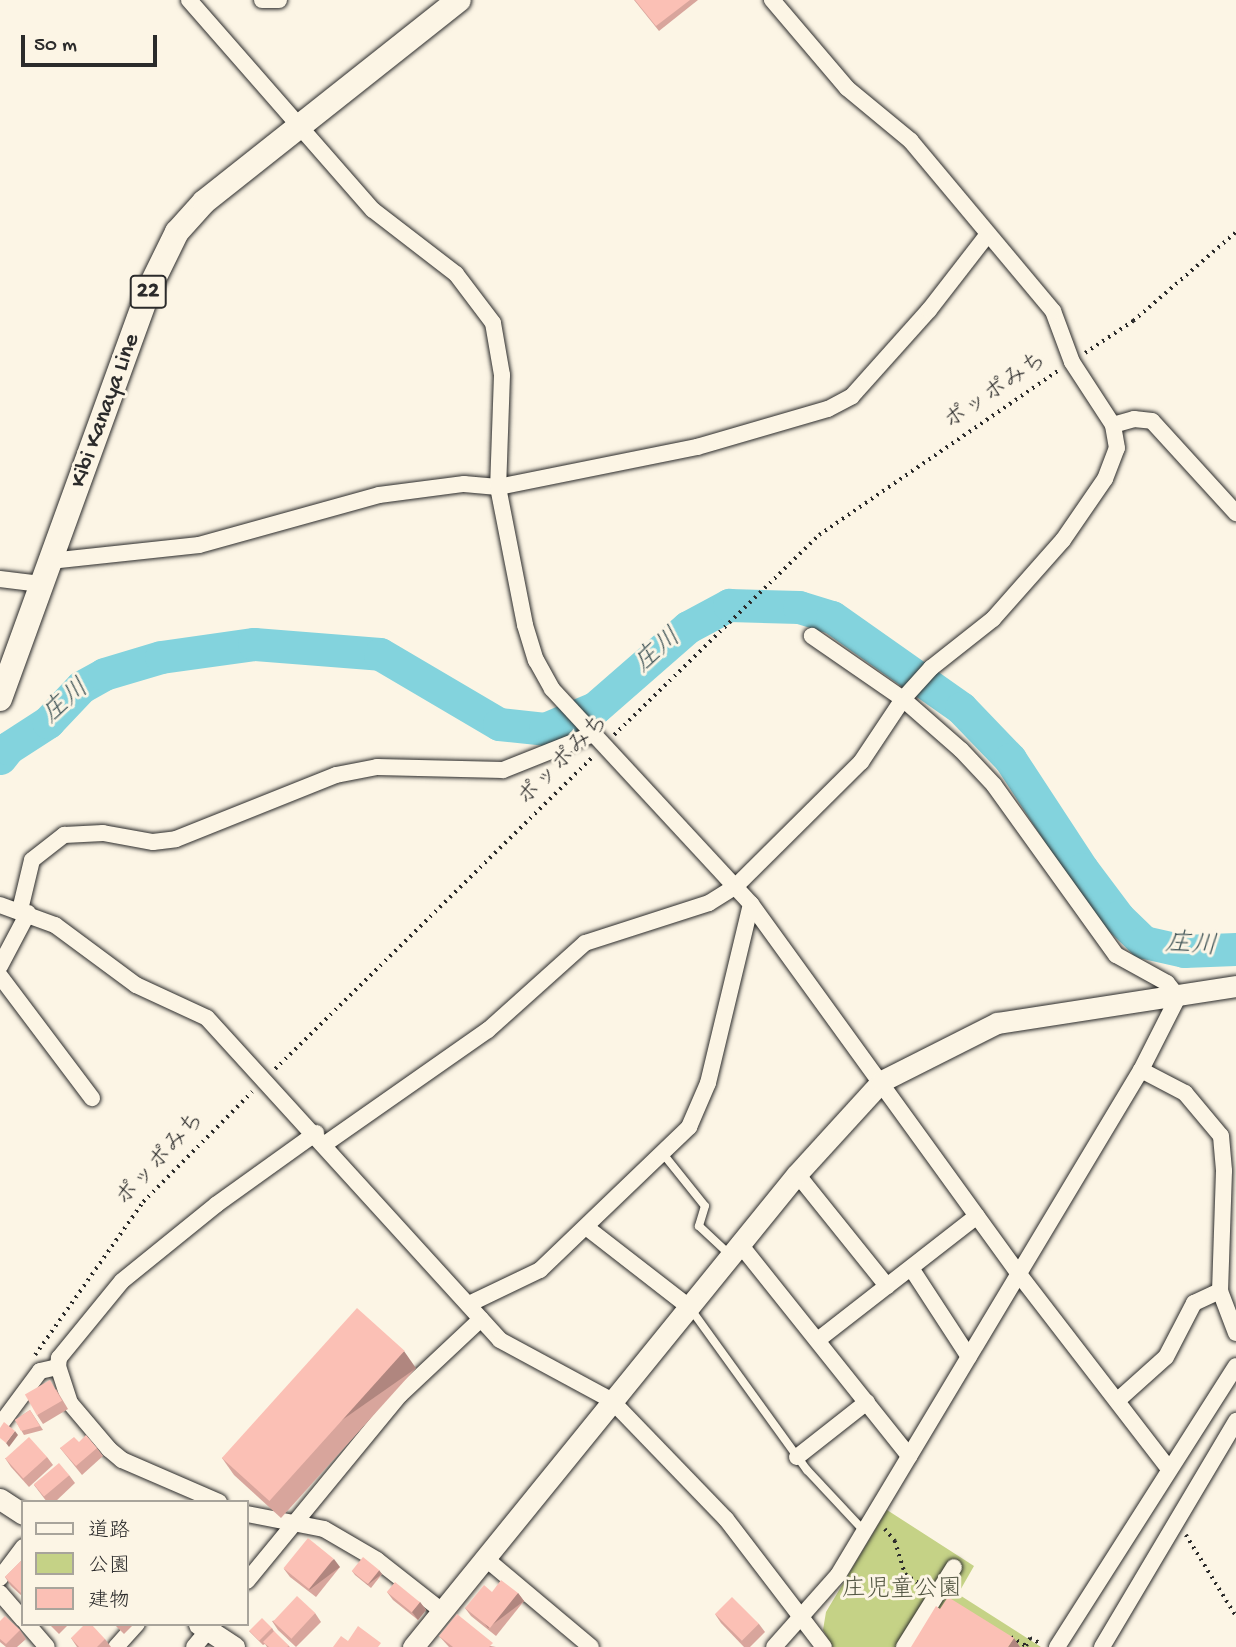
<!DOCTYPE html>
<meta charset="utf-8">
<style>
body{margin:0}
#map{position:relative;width:1236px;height:1647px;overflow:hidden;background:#fcf5e5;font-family:"Gochi Hand","Klee One",sans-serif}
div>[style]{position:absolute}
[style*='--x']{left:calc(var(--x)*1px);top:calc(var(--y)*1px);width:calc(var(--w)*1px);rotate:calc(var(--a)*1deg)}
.green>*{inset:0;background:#c5d286}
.river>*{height:33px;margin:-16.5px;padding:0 16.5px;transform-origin:16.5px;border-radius:16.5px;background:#83d3dd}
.path>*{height:3.5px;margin-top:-1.75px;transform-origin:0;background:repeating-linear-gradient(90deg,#2b2b2b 0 2px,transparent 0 7px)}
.roads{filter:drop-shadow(0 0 2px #2b2b2b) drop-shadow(0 0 2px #2b2b2b)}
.lane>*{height:8px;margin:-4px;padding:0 4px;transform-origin:4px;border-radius:4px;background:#fcf5e5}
.street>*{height:16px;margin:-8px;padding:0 8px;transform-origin:8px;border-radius:8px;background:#fcf5e5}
.secondary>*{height:21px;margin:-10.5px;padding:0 10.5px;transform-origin:10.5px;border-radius:10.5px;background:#fcf5e5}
.primary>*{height:24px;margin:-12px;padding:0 12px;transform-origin:12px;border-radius:12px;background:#fcf5e5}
.wall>*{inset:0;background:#d8a59c}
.shaded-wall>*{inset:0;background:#b0867f;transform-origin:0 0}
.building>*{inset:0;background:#fbc0b5;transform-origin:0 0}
span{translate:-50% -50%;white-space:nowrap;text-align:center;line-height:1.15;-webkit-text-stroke:6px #fcf5e5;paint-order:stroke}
.shield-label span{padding:2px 5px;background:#fcf5e5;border:2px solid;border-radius:5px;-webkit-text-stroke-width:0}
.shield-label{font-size:23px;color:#2b2b2b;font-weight:700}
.street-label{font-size:24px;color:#2b2b2b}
.park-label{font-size:24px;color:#525542}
.water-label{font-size:26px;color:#415558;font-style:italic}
.legend{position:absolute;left:21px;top:1500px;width:228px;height:126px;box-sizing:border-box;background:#fcf5e5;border:2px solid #a8a49b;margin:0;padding:9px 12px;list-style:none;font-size:21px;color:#2b2b2b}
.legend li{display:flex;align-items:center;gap:14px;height:35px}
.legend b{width:35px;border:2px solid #a8a49b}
.scale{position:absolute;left:21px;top:35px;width:136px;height:32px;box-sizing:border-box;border:4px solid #2b2b2b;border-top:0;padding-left:9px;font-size:21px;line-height:24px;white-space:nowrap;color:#2b2b2b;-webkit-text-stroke:5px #fcf5e5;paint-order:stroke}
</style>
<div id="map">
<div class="green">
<i style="clip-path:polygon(887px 1510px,974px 1566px,958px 1594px,1041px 1647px,833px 1647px,823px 1630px,826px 1612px)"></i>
</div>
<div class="river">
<i style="--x:0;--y:758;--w:13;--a:-51"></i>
<i style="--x:8;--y:748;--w:48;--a:-33"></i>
<i style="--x:48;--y:722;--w:48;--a:-46.7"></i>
<i style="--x:81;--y:687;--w:26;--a:-29"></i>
<i style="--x:104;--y:674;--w:59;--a:-16.6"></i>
<i style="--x:161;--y:657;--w:94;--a:-8"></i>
<i style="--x:254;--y:644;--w:126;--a:4.5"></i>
<i style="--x:380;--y:654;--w:138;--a:30.5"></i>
<i style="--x:499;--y:724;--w:46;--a:6.2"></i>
<i style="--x:545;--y:729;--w:54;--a:-22.8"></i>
<i style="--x:595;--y:708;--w:123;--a:-41.1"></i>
<i style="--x:688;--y:627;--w:47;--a:-28.2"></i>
<i style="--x:729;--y:605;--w:70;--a:1.6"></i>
<i style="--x:799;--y:607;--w:34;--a:17"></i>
<i style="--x:832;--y:617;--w:158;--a:35.2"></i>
<i style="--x:961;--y:708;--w:71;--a:46.1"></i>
<i style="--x:1010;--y:759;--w:131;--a:56.8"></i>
<i style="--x:1082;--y:869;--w:60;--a:53.1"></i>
<i style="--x:1118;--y:917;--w:36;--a:44"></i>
<i style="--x:1144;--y:942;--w:41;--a:12.7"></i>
<i style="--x:1184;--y:951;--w:52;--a:-2.2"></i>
</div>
<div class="path">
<i style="--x:1085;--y:353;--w:58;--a:-33.7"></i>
<i style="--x:1133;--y:321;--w:136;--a:-40.8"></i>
<i style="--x:614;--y:735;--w:286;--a:-44.3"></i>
<i style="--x:819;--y:535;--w:290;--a:-34.5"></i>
<i style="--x:275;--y:1069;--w:447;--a:-44.5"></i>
<i style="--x:35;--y:1355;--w:187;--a:-54.8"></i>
<i style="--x:143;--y:1202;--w:155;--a:-45.3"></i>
<i style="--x:885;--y:1529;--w:16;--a:50"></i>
<i style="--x:895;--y:1541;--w:34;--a:73"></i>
<i style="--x:905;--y:1574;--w:22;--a:34"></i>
<i style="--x:1186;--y:1535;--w:95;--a:58.3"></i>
<i style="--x:1011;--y:1637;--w:17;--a:31"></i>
<i style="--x:1026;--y:1646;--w:9;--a:-63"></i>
<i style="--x:1030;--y:1638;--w:13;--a:27"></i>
</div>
<div class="roads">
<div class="lane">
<i style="--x:664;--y:1155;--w:65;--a:51.2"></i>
<i style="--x:705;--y:1206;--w:21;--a:107"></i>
<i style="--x:699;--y:1226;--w:42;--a:43.1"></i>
<i style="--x:690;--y:1308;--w:200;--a:54.2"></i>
<i style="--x:807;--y:1470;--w:83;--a:46.9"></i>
</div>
<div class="street">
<i style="--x:189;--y:0;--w:279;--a:48.8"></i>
<i style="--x:373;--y:210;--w:105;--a:37.6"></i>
<i style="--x:456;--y:274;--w:61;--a:52.9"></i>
<i style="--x:493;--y:323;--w:53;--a:80.2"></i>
<i style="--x:502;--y:375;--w:112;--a:92"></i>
<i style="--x:498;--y:487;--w:141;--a:78.9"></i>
<i style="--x:525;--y:625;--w:37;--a:73"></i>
<i style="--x:536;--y:660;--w:33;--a:61"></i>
<i style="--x:552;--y:689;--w:293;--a:47.2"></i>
<i style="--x:751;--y:904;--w:455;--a:54.1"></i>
<i style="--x:1018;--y:1273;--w:247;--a:52.4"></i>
<i style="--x:262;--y:0;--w:17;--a:0"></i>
<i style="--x:1113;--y:425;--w:22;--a:-16"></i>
<i style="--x:1134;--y:419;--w:18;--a:6"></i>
<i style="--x:1152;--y:421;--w:125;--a:47.6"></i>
<i style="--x:50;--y:561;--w:150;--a:-6.1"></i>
<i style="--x:199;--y:545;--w:187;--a:-15.5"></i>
<i style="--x:379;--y:495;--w:86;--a:-7.4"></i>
<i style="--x:464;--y:484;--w:34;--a:5"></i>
<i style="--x:498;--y:487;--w:203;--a:-11.4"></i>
<i style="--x:697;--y:447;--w:136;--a:-16.2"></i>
<i style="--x:828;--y:409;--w:27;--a:-28"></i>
<i style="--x:852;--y:396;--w:115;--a:-48.2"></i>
<i style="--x:929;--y:310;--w:96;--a:-52.2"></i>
<i style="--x:0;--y:579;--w:41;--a:7"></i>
<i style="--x:0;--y:905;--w:59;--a:20"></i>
<i style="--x:55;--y:925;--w:101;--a:36.5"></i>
<i style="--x:136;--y:985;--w:78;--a:24.9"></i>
<i style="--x:207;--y:1018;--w:435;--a:47.7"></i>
<i style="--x:500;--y:1340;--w:126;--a:28.4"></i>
<i style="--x:611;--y:1400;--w:165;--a:46"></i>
<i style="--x:726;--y:1519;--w:161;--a:52.6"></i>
<i style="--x:20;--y:910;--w:51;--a:-76.5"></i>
<i style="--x:32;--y:860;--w:41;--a:-38"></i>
<i style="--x:64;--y:835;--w:39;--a:-3"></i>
<i style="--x:103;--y:833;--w:51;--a:10.2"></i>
<i style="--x:153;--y:842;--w:23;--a:-7"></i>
<i style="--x:176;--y:839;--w:172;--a:-21.8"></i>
<i style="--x:336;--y:775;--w:42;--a:-11"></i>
<i style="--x:377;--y:767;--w:126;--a:1.4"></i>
<i style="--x:503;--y:770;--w:95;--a:-21.7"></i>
<i style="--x:0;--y:966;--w:60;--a:-62.2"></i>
<i style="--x:0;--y:976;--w:153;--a:53"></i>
<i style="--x:1141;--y:1070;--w:50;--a:27.6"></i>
<i style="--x:1185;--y:1093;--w:56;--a:50.1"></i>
<i style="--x:1221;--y:1136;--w:35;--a:85"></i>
<i style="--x:1224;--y:1171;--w:120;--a:91.9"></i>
<i style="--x:1220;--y:1291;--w:45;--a:69.1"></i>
<i style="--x:325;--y:1144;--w:199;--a:-35"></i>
<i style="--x:488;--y:1030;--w:130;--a:-41.9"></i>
<i style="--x:585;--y:943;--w:130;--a:-17.9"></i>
<i style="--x:709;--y:903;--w:32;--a:-32"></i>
<i style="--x:736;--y:886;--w:176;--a:-44.8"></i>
<i style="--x:861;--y:762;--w:76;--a:-56.3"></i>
<i style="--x:903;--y:699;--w:42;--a:-47.9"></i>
<i style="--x:931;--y:668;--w:79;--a:-38.3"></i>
<i style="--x:993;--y:619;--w:106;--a:-48.5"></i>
<i style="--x:1063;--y:540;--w:74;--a:-55.5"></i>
<i style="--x:1105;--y:479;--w:33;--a:-69"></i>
<i style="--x:1117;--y:448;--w:23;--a:-100"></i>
<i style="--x:1113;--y:425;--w:75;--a:-123.1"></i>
<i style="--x:1072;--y:362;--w:54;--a:-110.4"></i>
<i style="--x:1053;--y:311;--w:222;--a:-129.9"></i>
<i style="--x:911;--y:141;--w:83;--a:-140.4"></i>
<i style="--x:847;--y:88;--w:116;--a:-130.4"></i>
<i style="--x:797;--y:1174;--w:144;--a:51.2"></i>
<i style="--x:586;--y:1227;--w:129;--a:37.8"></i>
<i style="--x:739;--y:1243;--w:273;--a:51.4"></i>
<i style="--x:911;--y:1268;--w:106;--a:56.9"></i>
<i style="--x:469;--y:1304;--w:79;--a:-25.6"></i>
<i style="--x:540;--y:1270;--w:207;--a:-43.8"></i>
<i style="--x:689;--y:1127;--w:48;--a:-66.6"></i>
<i style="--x:708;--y:1083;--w:184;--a:-76.5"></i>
<i style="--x:819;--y:1339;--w:200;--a:-37.9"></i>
<i style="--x:1118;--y:1400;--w:64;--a:-41.9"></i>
<i style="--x:1166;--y:1357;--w:61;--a:-62.6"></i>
<i style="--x:1194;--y:1303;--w:29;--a:-25"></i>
<i style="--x:0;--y:1425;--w:67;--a:-53.5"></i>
<i style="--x:40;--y:1371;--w:18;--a:-13"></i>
<i style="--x:797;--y:1457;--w:89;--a:-38.2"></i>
<i style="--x:219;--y:1502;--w:106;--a:-156.6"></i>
<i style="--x:122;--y:1460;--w:17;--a:-140"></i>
<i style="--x:109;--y:1449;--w:60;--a:-130.3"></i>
<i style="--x:70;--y:1403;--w:38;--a:-108"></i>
<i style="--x:58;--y:1367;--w:9;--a:-84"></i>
<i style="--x:59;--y:1358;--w:99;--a:-50.7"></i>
<i style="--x:122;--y:1281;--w:122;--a:-39"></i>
<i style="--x:217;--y:1204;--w:122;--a:-35.6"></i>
<i style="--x:247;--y:1514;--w:78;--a:11"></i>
<i style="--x:324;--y:1529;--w:61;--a:30.3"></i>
<i style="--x:377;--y:1560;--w:83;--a:38.1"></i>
<i style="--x:485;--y:1558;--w:138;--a:40"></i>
<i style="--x:0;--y:1578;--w:39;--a:-53"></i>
<i style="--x:247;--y:1581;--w:241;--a:-50.6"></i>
<i style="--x:400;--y:1395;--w:111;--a:-43.2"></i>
<i style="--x:0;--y:1593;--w:35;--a:49"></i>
<i style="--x:27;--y:1624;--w:30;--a:49"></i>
<i style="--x:116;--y:1647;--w:31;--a:-48"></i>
<i style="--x:194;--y:1647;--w:30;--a:-50"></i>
<i style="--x:774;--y:1647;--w:96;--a:-48.4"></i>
<i style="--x:838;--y:1575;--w:589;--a:-59.04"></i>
<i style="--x:1141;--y:1070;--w:82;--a:-63.1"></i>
<i style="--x:1178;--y:997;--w:18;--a:-128"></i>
<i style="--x:1167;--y:983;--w:58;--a:-151.2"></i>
<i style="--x:1116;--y:955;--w:209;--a:-125.7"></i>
<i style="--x:994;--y:785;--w:48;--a:-133.3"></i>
<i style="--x:961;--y:750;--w:77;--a:-138.7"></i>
<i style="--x:903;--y:699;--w:111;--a:-145.3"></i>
<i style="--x:904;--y:1647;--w:94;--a:-58"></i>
<i style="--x:1057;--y:1647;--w:333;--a:-57.5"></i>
<i style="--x:1102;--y:1647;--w:263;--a:-59.3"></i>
</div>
<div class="secondary">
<i style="--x:0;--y:1499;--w:27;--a:33"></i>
<i style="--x:199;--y:1624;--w:42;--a:33.3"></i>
<i style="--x:413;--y:1647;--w:609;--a:-50.93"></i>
<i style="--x:797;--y:1174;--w:126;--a:-47.6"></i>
<i style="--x:882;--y:1081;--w:129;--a:-26.8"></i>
<i style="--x:997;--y:1023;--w:242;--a:-8.8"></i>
</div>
<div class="primary">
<i style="--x:0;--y:699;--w:438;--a:-70"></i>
<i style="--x:150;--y:287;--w:61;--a:-63.9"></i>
<i style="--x:177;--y:232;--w:40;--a:-48"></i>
<i style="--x:204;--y:202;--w:325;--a:-38.4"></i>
</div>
</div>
<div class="wall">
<i style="clip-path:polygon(634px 0,698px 0,659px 31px)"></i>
<i style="clip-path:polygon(416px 1368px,281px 1518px,234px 1475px,222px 1458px)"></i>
<i style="clip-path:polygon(56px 1389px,68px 1409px,43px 1424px,37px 1415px)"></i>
<i style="clip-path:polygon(30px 1410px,43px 1430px,24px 1435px,15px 1420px)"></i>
<i style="clip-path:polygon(79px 1442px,97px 1448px,103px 1456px,82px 1475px,60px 1448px)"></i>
<i style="clip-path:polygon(47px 1457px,53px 1465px,29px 1487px,11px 1467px,5px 1458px)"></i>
<i style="clip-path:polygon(69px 1475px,75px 1483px,55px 1502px,47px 1502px,34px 1485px)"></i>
<i style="clip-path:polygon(23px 1559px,23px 1597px,11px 1586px,5px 1577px)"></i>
<i style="clip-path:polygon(340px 1567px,316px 1597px,290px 1577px,284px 1569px)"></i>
<i style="clip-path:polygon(352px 1571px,382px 1574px,371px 1588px,355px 1575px)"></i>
<i style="clip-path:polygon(387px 1592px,420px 1602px,426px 1610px,418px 1620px,393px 1600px)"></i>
<i style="clip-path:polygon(492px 1592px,518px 1593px,524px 1601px,496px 1636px,471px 1616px,465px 1608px)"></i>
<i style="clip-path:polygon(315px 1613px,321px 1622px,296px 1647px,278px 1630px,272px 1621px)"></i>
<i style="clip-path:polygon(715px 1614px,759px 1624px,765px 1632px,750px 1647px,744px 1647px,721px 1623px)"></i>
<i style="clip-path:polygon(0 1621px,20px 1630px,26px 1639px,17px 1647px,6px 1647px,0 1642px)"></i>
<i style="clip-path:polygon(49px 1624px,69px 1624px,59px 1634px)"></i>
<i style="clip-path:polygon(114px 1624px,134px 1624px,124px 1634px)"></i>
<i style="clip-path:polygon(272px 1628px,275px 1633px,290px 1647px,267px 1647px,265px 1644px,263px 1645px,249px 1631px)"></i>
<i style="clip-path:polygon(439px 1636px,496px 1647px,449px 1647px)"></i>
<i style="clip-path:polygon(71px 1638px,105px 1639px,111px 1647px,77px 1647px)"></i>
</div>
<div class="shaded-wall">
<i style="left:404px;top:1351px;width:21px;height:201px;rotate:55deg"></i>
<i style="clip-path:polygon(15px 1431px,18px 1435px,9px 1447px,6px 1443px)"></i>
<i style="left:334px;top:1559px;width:10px;height:38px;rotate:53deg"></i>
<i style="left:379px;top:1570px;width:5px;height:18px;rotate:53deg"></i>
<i style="left:518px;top:1593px;width:10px;height:45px;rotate:53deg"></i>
<i style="clip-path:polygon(420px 1602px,426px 1610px,418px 1620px,412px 1612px)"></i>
<i style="clip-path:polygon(1014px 1638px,1020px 1647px,1008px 1647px)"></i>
</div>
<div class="building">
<i style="clip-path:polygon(635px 0,690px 0,656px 26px)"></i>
<i style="left:357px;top:1308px;width:64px;height:202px;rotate:42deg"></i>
<i style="left:50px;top:1380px;width:24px;height:29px;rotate:60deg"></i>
<i style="clip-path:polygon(30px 1410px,40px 1426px,21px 1431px,15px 1420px)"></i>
<i style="clip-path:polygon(4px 1422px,15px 1431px,6px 1443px,0 1438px,0 1428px)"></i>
<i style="clip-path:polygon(86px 1435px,97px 1448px,76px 1466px,60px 1448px,74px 1437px,79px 1442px)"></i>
<i style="left:29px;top:1437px;width:27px;height:32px;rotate:48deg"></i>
<i style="left:59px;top:1463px;width:16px;height:33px;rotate:50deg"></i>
<i style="left:308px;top:1538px;width:33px;height:39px;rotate:39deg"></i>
<i style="left:363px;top:1557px;width:21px;height:18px;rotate:39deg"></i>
<i style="clip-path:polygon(23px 1559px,23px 1595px,5px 1577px)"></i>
<i style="clip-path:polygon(501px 1580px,518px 1593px,490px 1628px,465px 1608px,484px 1585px,492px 1592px)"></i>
<i style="left:395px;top:1582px;width:32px;height:13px;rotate:39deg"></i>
<i style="left:297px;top:1596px;width:25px;height:35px;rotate:43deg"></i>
<i style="left:732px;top:1597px;width:38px;height:24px;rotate:45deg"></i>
<i style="clip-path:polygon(948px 1597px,1014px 1638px,1008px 1647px,911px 1647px,936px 1606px,940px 1609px)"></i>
<i style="clip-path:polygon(457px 1614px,493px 1643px,489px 1647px,453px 1647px,439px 1636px)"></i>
<i style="clip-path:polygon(5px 1616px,20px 1630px,6px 1644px,0 1639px,0 1621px)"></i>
<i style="left:262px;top:1618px;width:14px;height:18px;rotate:45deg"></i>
<i style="clip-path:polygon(85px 1624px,91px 1624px,105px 1639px,97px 1647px,79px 1647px,71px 1638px)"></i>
<i style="clip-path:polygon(358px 1626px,381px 1643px,378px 1647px,333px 1647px,341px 1636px,348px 1641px)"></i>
<i style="clip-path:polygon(274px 1631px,289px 1646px,287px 1647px,269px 1647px,263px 1642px)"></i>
</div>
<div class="shield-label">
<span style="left:148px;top:292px">22</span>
</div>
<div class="street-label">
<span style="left:996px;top:392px;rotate:-34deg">ポッポみち</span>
<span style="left:106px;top:411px;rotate:-70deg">Kibi Kanaya Line</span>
<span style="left:564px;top:761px;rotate:-45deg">ポッポみち</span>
<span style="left:161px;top:1160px;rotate:-47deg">ポッポみち</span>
</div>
<div class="park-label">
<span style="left:902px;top:1591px">庄児童公園</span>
</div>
<div class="water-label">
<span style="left:659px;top:652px;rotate:-41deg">庄川</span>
<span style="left:67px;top:703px;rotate:-41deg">庄川</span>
<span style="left:1191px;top:947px;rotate:4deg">庄川</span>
</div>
<ul class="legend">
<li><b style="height:9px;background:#fcf5e5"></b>道路</li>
<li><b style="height:19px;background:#c5d286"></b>公園</li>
<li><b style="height:19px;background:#fbc0b5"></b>建物</li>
</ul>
<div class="scale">50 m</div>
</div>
